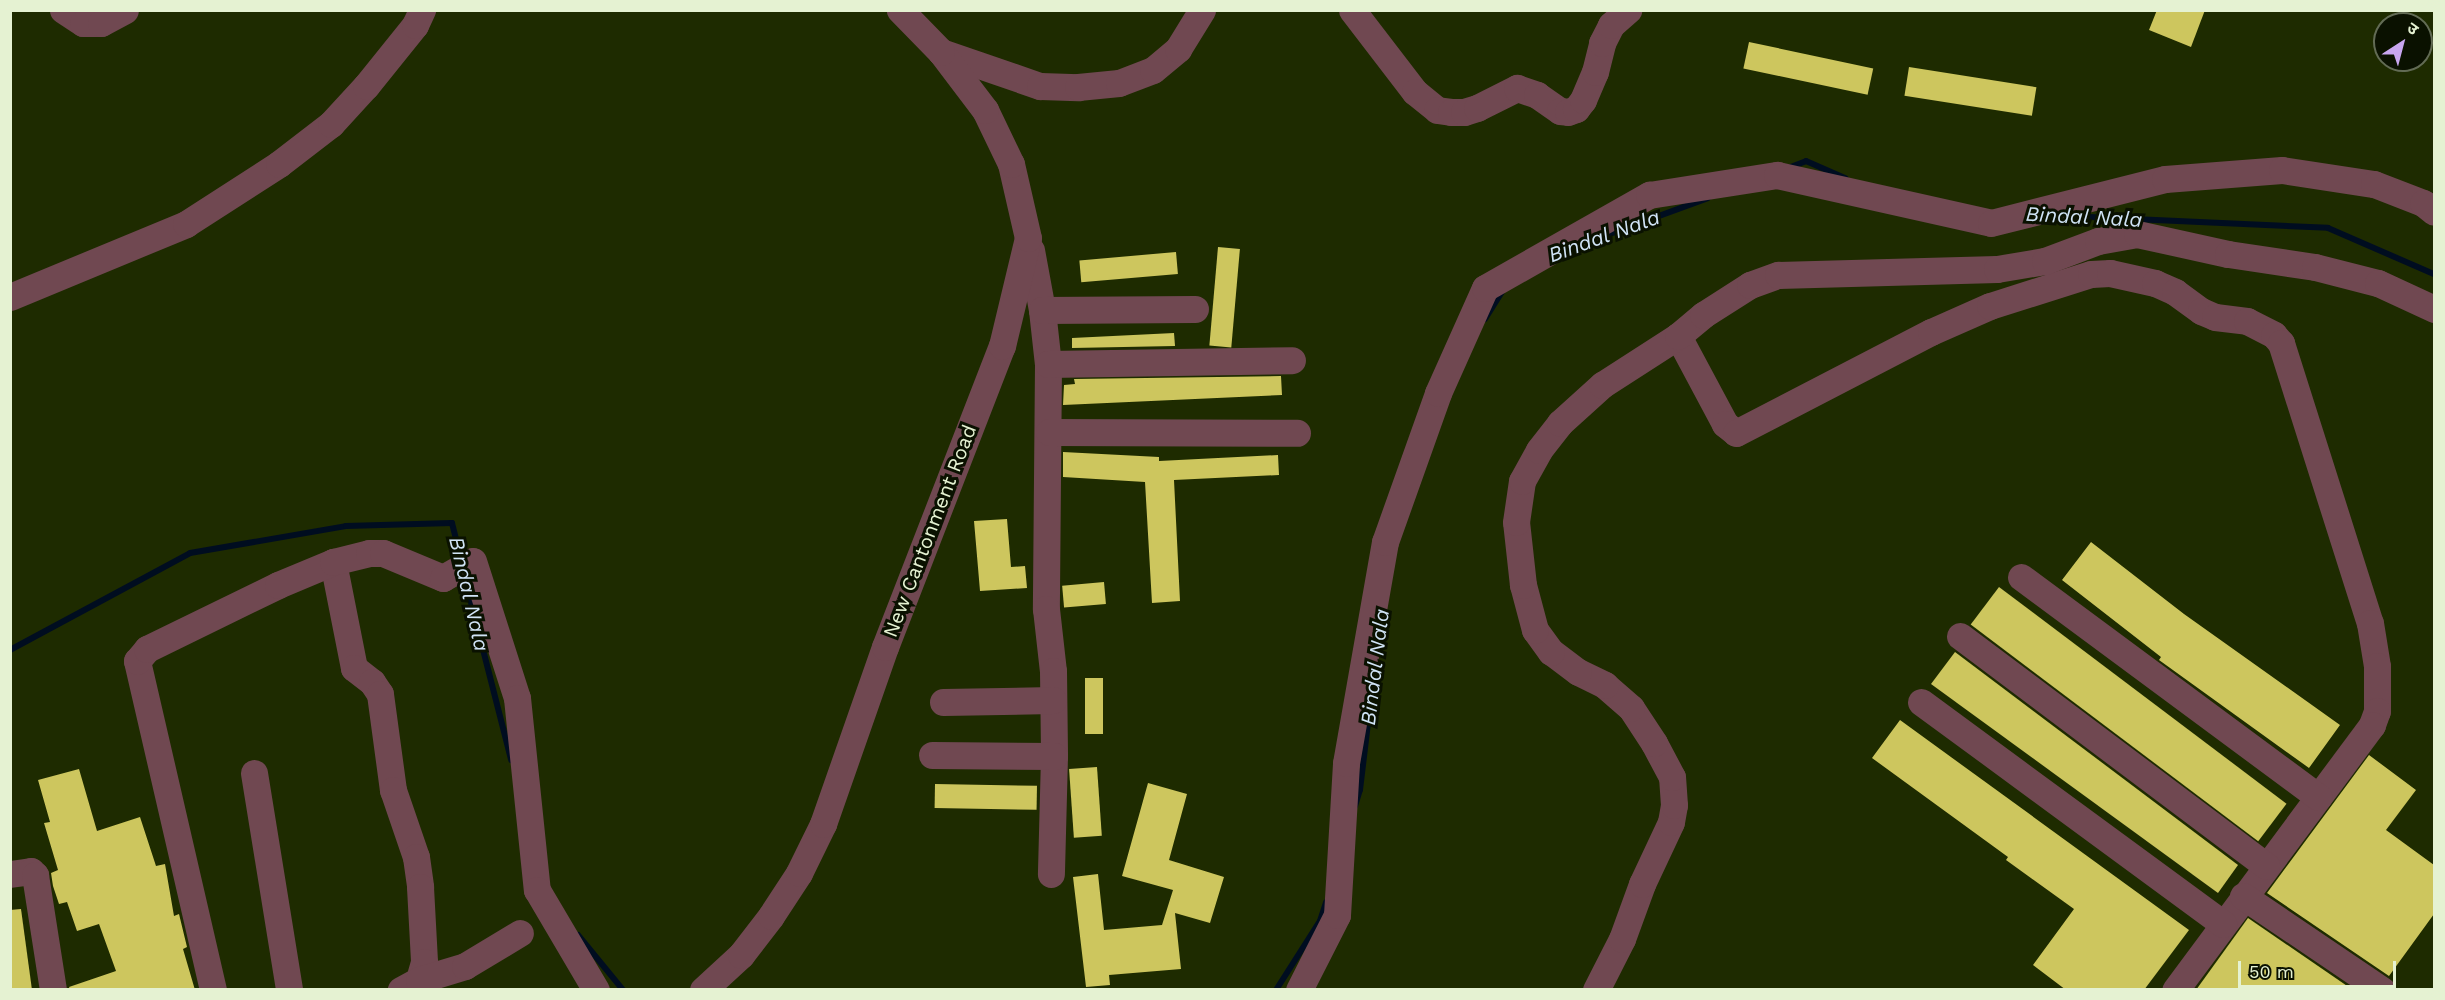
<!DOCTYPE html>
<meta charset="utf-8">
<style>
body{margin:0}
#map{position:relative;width:2445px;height:1000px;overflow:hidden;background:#1e2b00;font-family:"Work Sans","Noto Sans Devanagari",sans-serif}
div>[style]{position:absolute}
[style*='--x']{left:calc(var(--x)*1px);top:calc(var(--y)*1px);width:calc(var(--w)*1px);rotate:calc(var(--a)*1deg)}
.stream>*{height:6px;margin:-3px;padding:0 3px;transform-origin:3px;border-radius:3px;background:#000d20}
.building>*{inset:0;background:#cdc65e;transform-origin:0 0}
.minor>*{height:27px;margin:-13.5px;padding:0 13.5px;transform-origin:13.5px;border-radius:13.5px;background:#704851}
span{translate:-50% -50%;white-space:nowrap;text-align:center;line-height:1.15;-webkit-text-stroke:6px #0a1100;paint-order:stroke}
.street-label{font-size:20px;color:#e5f2d2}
.water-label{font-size:21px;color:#d1e4f6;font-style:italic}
.frame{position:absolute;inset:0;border:12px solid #e5f2d2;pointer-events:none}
.north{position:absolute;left:2373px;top:12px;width:60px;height:60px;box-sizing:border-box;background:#0a1100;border:2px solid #626b54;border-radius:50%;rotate:36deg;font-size:16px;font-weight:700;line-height:24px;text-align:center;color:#e5f2d2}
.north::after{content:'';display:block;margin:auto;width:21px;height:27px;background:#c8a6ef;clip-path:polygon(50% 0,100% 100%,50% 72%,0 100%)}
.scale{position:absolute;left:2238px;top:961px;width:158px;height:27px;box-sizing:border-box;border:3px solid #e5f2d2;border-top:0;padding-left:8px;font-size:18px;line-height:21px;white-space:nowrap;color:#e5f2d2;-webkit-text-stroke:4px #0a1100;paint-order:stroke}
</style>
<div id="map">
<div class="stream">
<i style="--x:1788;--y:168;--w:19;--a:-21"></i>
<i style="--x:1806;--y:161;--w:43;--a:23.6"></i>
<i style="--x:2067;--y:216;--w:261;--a:2.6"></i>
<i style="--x:2328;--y:228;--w:116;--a:23.5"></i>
<i style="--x:1596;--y:239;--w:119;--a:-20.1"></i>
<i style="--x:1485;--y:319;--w:36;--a:-58"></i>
<i style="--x:464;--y:575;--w:191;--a:75.7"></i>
<i style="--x:10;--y:650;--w:204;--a:-28.3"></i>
<i style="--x:190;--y:553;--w:158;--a:-9.8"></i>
<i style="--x:346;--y:526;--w:106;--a:-1.6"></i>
<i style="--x:452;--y:523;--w:37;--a:76"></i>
<i style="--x:1355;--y:806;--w:17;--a:-73"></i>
<i style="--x:1360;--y:790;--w:102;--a:-83.2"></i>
<i style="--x:578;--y:935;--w:71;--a:50.7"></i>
<i style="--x:1276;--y:990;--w:82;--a:-57.5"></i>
<i style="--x:1320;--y:921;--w:20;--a:-72"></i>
</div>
<div class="building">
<i style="clip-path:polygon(2157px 10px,2205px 10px,2191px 47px,2149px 30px)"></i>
<i style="left:1749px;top:42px;width:127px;height:27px;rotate:12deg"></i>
<i style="left:1909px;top:67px;width:129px;height:29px;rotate:9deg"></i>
<i style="left:1218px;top:247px;width:22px;height:99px;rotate:5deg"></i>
<i style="left:1176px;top:252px;width:22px;height:97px;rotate:85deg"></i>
<i style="clip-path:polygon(1174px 333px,1175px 346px,1072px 348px,1072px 338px)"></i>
<i style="clip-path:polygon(1281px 376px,1282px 395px,1063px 405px,1064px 385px,1075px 384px,1074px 379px)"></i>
<i style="clip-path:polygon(1063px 452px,1159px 457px,1159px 461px,1278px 455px,1279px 475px,1174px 480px,1180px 601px,1152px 603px,1145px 482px,1063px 477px)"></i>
<i style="clip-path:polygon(1007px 519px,1011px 567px,1025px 566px,1027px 588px,980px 591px,974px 521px)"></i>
<i style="clip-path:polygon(2091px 542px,2184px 614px,2340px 725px,2309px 768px,2159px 660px,2161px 657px,2062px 580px)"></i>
<i style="left:1104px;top:582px;width:22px;height:42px;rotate:85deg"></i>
<i style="left:1999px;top:587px;width:360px;height:47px;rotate:37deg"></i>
<i style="clip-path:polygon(1955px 652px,2238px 865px,2218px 893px,1931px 684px)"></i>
<i style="left:1085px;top:678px;width:18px;height:56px"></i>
<i style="clip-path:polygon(1900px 720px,2189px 930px,2144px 990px,2066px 990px,2033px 965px,2074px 909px,2006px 860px,2008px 857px,1872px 758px)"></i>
<i style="clip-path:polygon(2369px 755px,2416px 790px,2386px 830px,2434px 865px,2434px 914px,2389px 976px,2267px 893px)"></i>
<i style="left:1097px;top:767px;width:69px;height:28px;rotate:86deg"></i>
<i style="clip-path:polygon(79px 769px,97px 831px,140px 817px,156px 866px,165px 864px,174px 916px,179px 914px,187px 947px,183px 949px,195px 990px,70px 990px,69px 987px,116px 971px,99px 924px,77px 931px,67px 902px,59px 904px,53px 886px,51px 873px,58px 870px,44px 823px,50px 822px,38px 780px)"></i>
<i style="clip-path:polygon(1148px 783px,1187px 794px,1169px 860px,1224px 877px,1210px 923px,1175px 913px,1181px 969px,1109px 975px,1110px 985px,1086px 987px,1073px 877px,1098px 874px,1104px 930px,1162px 925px,1173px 890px,1122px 876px)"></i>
<i style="left:935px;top:784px;width:102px;height:24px;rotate:1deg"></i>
<i style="clip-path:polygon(21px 909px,32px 990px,10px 990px,10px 910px)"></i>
<i style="clip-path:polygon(2248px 918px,2353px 990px,2196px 990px)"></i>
</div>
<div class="minor">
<i style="--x:63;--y:10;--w:24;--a:33"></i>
<i style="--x:83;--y:23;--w:18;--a:0"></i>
<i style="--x:101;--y:23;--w:27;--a:-28"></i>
<i style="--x:1352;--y:10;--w:103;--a:52.5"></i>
<i style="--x:1415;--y:92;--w:28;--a:39"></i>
<i style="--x:1437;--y:110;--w:14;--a:8"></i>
<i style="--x:1451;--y:112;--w:13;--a:0"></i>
<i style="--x:1464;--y:112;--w:14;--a:-17"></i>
<i style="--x:1477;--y:108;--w:45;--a:-26.6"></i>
<i style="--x:1517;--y:88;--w:21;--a:19"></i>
<i style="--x:1537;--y:95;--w:28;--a:35"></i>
<i style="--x:1560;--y:111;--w:8;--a:7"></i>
<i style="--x:1568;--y:112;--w:9;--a:-21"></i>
<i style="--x:1576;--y:109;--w:11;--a:-52"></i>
<i style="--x:1583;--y:100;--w:30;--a:-67"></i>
<i style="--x:1595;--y:72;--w:30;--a:-76"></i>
<i style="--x:1602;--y:43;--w:20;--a:-63"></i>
<i style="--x:1611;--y:25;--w:23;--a:-41"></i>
<i style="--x:941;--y:52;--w:105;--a:19"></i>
<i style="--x:1040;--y:86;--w:38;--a:2"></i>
<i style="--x:1078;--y:87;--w:41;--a:-5.6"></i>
<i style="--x:1119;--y:83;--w:36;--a:-21"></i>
<i style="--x:1153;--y:70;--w:33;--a:-40"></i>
<i style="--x:1178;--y:49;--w:46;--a:-58.4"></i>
<i style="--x:1031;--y:250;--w:61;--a:79.6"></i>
<i style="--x:1042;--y:310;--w:54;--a:83.7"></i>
<i style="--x:1048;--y:364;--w:245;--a:90.5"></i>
<i style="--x:1046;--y:609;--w:62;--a:83.6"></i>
<i style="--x:1053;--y:671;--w:85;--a:89.3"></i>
<i style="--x:1054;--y:756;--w:118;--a:91.5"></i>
<i style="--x:10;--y:297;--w:191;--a:-22.5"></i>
<i style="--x:186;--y:224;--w:111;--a:-32.8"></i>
<i style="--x:279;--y:164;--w:66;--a:-37.6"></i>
<i style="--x:331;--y:124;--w:52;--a:-47.4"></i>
<i style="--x:366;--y:86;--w:78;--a:-51.2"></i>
<i style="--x:415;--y:25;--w:17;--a:-65"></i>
<i style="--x:1042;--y:310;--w:153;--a:-0.4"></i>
<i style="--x:1678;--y:336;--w:100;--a:61.9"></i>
<i style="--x:1725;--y:424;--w:14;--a:39"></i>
<i style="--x:1736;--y:433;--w:220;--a:-27.4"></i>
<i style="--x:1931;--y:332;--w:64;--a:-23.8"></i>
<i style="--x:1990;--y:306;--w:106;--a:-17.6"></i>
<i style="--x:2091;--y:274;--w:19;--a:-3"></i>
<i style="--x:2110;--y:273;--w:46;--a:12.5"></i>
<i style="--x:2155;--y:283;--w:22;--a:24"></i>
<i style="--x:2175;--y:292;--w:32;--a:36"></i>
<i style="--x:2201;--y:311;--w:15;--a:23"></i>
<i style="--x:2215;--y:317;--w:32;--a:7"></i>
<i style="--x:2247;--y:321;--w:30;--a:27"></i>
<i style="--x:2274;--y:335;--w:11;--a:49"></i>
<i style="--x:2281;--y:343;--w:294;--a:72.4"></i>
<i style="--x:2370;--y:623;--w:44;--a:80.8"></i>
<i style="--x:2377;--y:666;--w:45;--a:90"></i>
<i style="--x:2377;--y:711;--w:15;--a:110"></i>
<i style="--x:2372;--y:725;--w:330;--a:126.6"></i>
<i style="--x:1048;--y:364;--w:244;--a:-0.9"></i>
<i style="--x:1049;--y:432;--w:248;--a:0.2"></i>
<i style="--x:333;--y:562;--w:108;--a:78.8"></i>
<i style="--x:354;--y:668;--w:23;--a:38"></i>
<i style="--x:372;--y:682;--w:14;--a:56"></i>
<i style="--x:380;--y:694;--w:97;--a:82.3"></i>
<i style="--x:393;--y:790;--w:71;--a:71.1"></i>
<i style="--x:416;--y:857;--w:30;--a:82"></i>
<i style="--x:420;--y:887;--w:75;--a:86.9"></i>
<i style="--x:424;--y:962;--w:19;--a:106"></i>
<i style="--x:419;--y:980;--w:21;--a:151"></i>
<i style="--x:2021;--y:577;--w:370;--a:36.5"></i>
<i style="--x:1960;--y:636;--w:383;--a:36.9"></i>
<i style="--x:943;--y:702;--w:110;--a:-1"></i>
<i style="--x:1921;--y:702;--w:375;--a:36.3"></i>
<i style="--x:932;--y:755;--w:122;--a:0.5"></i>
<i style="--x:254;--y:773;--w:220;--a:80.8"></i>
<i style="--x:10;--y:874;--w:21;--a:-8"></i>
<i style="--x:31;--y:871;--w:6;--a:45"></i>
<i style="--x:35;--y:875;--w:116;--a:81.1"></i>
<i style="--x:2243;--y:896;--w:168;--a:34.1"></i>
<i style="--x:419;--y:980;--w:48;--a:-16.9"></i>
<i style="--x:465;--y:966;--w:64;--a:-31"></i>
<i style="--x:213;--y:990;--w:338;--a:-103"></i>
<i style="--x:137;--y:661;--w:16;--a:-50"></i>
<i style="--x:147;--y:649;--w:146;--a:-26"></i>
<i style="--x:278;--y:585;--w:60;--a:-22.7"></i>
<i style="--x:333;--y:562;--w:37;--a:-14"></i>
<i style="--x:369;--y:553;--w:14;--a:0"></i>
<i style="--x:383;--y:553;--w:65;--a:22.6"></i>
<i style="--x:443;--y:578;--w:34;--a:-30"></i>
<i style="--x:473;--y:561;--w:144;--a:72.2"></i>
<i style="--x:517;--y:698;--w:193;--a:84.1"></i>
<i style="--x:537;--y:890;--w:116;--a:59.5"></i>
<i style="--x:703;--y:990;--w:52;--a:-42.6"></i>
<i style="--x:741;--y:955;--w:49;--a:-52.4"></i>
<i style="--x:771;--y:916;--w:51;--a:-56.9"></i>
<i style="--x:799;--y:873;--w:55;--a:-63.9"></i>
<i style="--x:823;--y:824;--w:188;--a:-70.7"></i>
<i style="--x:885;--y:647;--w:323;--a:-68.8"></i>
<i style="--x:1002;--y:346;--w:111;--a:-76.5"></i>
<i style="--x:1028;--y:238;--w:76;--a:-102.9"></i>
<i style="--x:1011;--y:164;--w:60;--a:-115.7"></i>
<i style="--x:985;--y:110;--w:73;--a:-127.2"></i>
<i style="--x:941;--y:52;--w:59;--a:-134.3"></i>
<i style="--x:1299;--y:990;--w:84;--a:-63.1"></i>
<i style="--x:1337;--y:915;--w:152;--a:-86.6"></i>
<i style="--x:1346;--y:763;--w:224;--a:-80"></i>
<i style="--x:1385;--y:542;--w:158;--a:-70.4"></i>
<i style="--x:1438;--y:393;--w:115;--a:-65.9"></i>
<i style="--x:1485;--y:288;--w:189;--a:-29.6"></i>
<i style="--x:1649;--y:195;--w:130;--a:-8.9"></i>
<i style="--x:1777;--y:175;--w:219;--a:12.6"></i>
<i style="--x:1991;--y:223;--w:179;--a:-14.2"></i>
<i style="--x:2165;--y:179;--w:117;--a:-4.4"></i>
<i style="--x:2282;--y:170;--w:93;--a:8.7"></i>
<i style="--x:2374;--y:184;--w:53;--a:21.2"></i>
<i style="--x:2423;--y:203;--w:14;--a:39"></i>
<i style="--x:1596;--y:990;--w:57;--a:-63"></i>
<i style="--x:1622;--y:939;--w:59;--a:-70"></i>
<i style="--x:1642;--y:884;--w:68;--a:-64.9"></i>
<i style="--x:1671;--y:822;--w:17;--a:-80"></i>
<i style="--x:1674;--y:805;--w:28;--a:-94"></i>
<i style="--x:1672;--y:777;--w:38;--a:-118"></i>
<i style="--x:1654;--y:743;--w:42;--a:-123.3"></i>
<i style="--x:1631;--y:708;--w:35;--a:-139"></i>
<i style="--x:1605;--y:685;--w:30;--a:-154"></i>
<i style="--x:1578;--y:672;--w:34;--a:-143"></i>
<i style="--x:1551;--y:652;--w:27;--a:-126"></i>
<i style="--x:1535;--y:630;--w:47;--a:-104.9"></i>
<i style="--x:1523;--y:585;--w:63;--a:-96.3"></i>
<i style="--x:1516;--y:522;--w:41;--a:-81.7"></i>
<i style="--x:1522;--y:481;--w:35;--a:-61"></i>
<i style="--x:1539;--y:450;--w:34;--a:-52"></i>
<i style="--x:1560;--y:423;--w:57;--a:-42.1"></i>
<i style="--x:1602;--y:385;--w:90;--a:-32.8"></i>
<i style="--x:1678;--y:336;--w:33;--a:-40"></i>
<i style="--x:1703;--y:315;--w:56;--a:-32.6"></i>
<i style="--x:1750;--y:285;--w:30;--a:-20"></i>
<i style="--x:1778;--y:275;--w:219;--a:-1.6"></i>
<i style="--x:1997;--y:269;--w:49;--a:-9.5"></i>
<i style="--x:2045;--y:261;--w:57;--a:-20.7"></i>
<i style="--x:2098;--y:241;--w:40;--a:-10"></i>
<i style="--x:2137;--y:234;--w:93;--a:12.4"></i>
<i style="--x:2228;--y:254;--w:88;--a:8.5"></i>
<i style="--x:2315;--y:267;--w:65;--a:14.3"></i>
<i style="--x:2378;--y:283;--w:62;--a:24.9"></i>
</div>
<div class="street-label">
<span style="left:930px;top:531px;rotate:-69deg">New Cantonment Road</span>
</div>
<div class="water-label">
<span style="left:2084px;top:217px;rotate:3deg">Bindal Nala</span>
<span style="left:1604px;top:236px;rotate:-20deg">Bindal Nala</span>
<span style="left:469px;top:594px;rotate:77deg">Bindal Nala</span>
<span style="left:1375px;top:667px;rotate:-83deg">Bindal Nala</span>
</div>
<div class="frame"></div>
<div class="north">उ</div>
<div class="scale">50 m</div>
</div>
